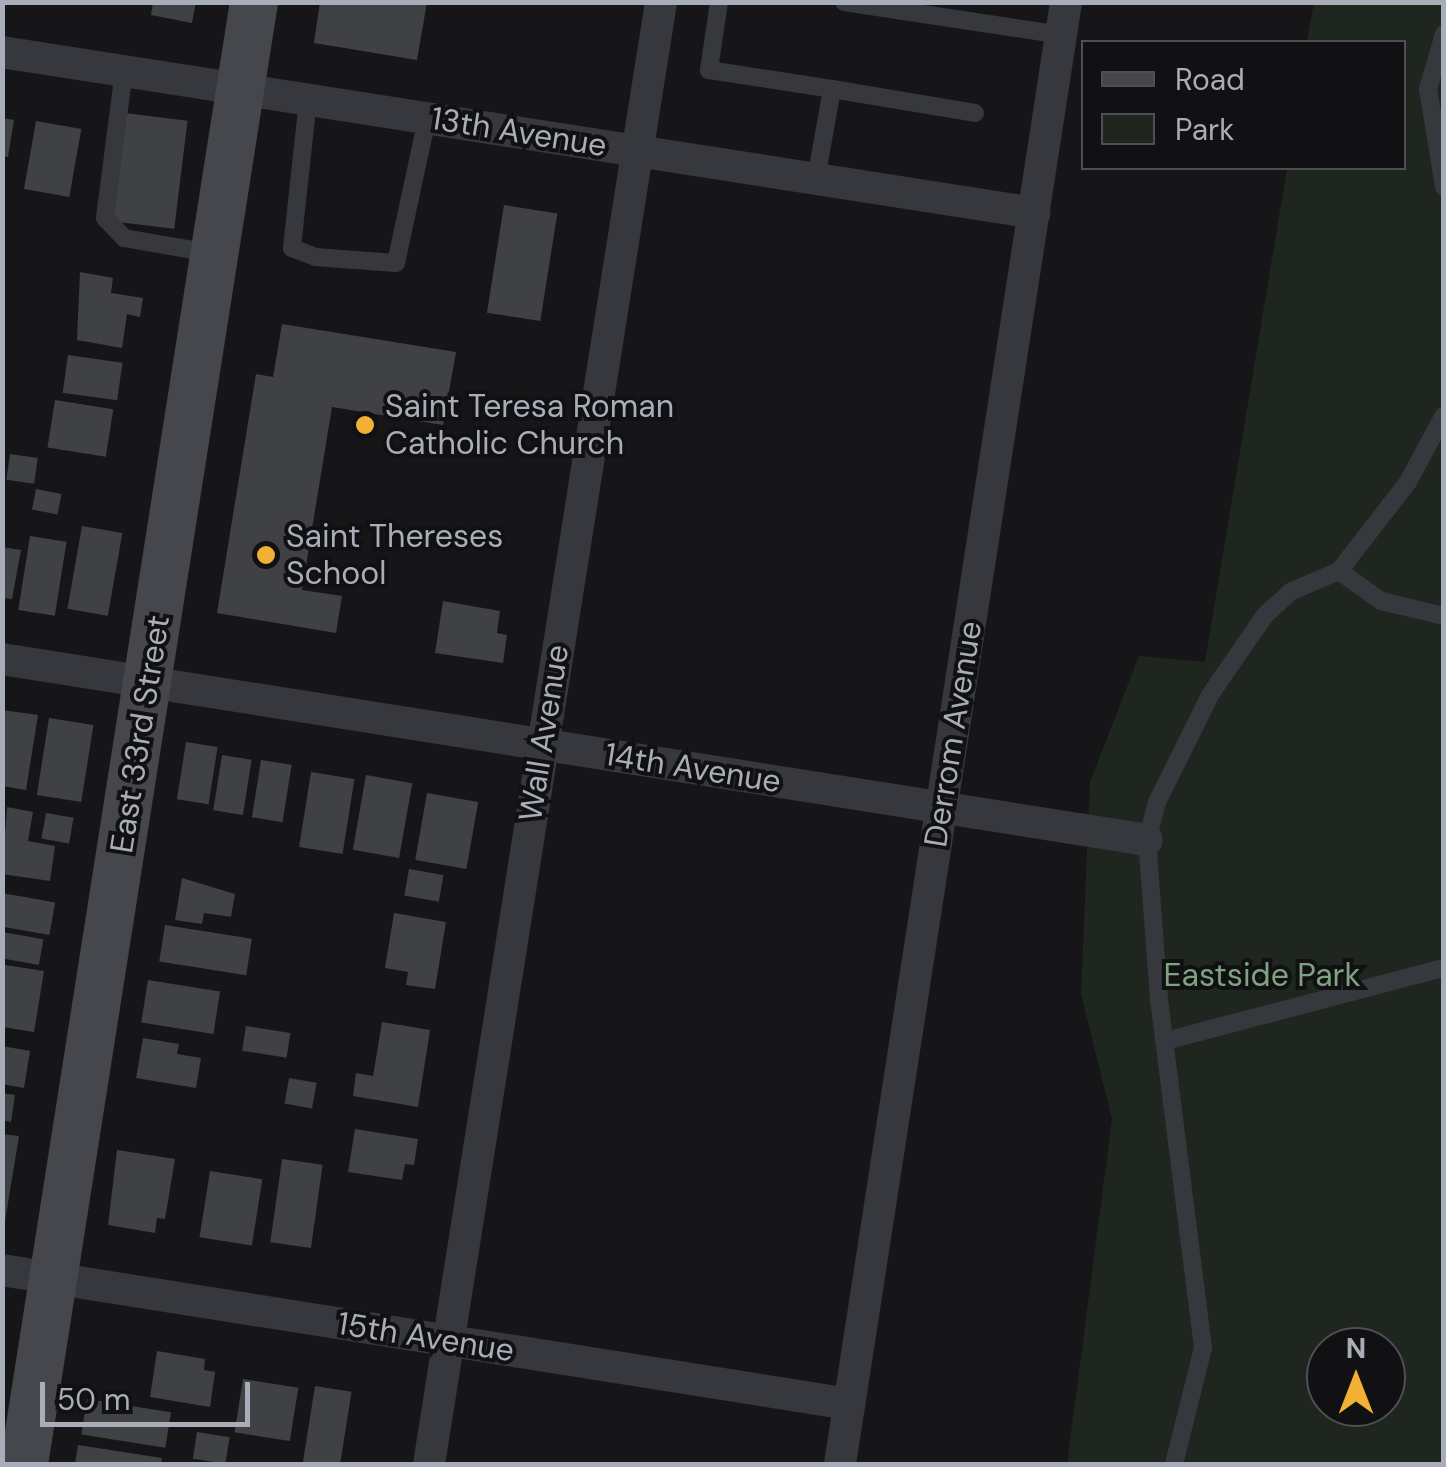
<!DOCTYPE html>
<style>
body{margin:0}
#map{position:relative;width:1446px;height:1467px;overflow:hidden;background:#161618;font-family:"DM Sans",sans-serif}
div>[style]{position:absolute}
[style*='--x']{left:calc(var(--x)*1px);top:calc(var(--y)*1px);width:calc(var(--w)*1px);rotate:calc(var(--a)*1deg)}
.green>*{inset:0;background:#1e261f}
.building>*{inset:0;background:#404145;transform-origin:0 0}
.lane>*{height:18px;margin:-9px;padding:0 9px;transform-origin:9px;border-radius:9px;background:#37383d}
.street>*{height:32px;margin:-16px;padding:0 16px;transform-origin:16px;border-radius:16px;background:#37383d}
.secondary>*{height:48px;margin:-24px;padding:0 24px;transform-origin:24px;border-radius:24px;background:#45474d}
.dots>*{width:28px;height:28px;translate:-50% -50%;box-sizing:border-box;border:5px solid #111113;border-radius:50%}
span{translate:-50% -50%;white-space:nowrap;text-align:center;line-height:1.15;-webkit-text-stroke:8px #111113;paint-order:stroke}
.street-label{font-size:32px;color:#a8adb8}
.poi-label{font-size:32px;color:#a8adb8}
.left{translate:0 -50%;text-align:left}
.park-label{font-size:32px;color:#7fa381}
.frame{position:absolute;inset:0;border:5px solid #a8adb8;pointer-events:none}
.legend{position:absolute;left:1081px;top:40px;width:325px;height:130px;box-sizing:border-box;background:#111113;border:2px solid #4d4f55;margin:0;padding:12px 18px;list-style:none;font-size:30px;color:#a8adb8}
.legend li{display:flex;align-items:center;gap:20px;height:50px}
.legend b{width:50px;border:2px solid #4d4f55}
.north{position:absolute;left:1306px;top:1327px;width:100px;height:100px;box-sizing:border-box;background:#111113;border:2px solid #4d4f55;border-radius:50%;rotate:0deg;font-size:28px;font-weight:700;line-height:40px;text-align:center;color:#a8adb8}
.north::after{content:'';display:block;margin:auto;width:35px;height:45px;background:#f2b134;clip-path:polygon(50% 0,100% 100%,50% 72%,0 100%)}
.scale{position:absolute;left:40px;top:1382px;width:210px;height:45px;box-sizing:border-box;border:5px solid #a8adb8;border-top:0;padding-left:12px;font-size:30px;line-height:35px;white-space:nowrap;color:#a8adb8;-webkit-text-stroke:8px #111113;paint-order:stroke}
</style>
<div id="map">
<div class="green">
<i style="clip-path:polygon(evenodd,1314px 3px,1443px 3px,1443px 1464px,1067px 1464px,1112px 1119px,1081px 994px,1090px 782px,1139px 656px,1205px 662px,1287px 168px,1404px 168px,1404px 42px,1307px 42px,1314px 3px,1326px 1347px,1386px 1347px,1386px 1407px,1326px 1407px,1326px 1347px)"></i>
</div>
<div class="building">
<i style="clip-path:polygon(153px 2px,196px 2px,192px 23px,151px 15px)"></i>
<i style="clip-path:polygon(320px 2px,427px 2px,417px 60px,314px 43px)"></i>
<i style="left:125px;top:113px;width:63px;height:109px;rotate:7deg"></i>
<i style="clip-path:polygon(2px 118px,14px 120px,8px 157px,2px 156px)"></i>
<i style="left:36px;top:121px;width:46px;height:69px;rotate:10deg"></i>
<i style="left:504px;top:205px;width:54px;height:109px;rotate:9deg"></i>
<i style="clip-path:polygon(80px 272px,113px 278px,111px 293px,143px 298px,140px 317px,127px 314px,122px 348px,77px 340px)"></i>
<i style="clip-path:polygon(282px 324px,456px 352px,443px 425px,332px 407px,302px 590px,342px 596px,336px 633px,217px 613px,256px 374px,273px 377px)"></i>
<i style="left:68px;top:355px;width:55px;height:38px;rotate:8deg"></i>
<i style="left:55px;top:400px;width:59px;height:48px;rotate:9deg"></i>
<i style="left:10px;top:454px;width:28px;height:26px;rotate:8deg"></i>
<i style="left:36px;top:489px;width:26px;height:21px;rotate:11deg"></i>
<i style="left:82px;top:526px;width:41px;height:84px;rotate:10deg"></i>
<i style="left:30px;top:536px;width:37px;height:75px;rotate:9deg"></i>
<i style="clip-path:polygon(2px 547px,21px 550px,12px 599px,2px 598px)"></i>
<i style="clip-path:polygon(443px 601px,500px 611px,497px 633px,507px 635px,503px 663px,435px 653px)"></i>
<i style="clip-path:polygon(2px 710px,38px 715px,26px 790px,2px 786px)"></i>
<i style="left:49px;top:718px;width:45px;height:78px;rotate:9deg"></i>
<i style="left:186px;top:742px;width:32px;height:58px;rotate:9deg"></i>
<i style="left:222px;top:755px;width:30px;height:56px;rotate:9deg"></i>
<i style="left:261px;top:760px;width:31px;height:58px;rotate:9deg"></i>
<i style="left:311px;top:772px;width:44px;height:76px;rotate:9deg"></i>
<i style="left:366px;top:775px;width:47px;height:76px;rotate:10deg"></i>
<i style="left:427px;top:793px;width:52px;height:68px;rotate:10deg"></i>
<i style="clip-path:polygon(7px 807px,33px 812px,28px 841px,55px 846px,50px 881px,2px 874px)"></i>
<i style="left:46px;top:813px;width:28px;height:26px;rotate:10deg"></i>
<i style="left:409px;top:869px;width:35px;height:27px;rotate:10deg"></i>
<i style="clip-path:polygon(182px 878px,235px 894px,231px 917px,204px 913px,202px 924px,175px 920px)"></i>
<i style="left:2px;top:893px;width:54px;height:33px;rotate:10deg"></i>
<i style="clip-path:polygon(394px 913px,446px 922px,435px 989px,406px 985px,408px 972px,385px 968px)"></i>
<i style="left:165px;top:925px;width:88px;height:37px;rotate:9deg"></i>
<i style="left:2px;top:932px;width:42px;height:26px;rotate:10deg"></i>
<i style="clip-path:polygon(5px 965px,44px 971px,34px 1032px,2px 1027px)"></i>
<i style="left:148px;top:980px;width:73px;height:43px;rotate:9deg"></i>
<i style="clip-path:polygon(382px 1022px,430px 1030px,418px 1107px,353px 1096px,356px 1073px,373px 1076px)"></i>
<i style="left:246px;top:1026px;width:45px;height:25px;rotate:9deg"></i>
<i style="clip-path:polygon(143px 1038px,179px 1044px,177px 1054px,201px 1058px,196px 1088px,136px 1078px)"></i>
<i style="clip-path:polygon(2px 1046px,30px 1051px,24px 1088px,2px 1084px)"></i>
<i style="left:289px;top:1078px;width:28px;height:26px;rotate:10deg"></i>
<i style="clip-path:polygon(2px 1093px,15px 1095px,11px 1122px,2px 1120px)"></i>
<i style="clip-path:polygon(355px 1129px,418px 1139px,414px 1165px,405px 1164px,402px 1180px,348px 1172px)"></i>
<i style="clip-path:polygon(2px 1134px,19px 1136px,5px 1221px,2px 1221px)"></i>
<i style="clip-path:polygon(117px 1150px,175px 1159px,165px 1219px,157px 1218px,155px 1233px,108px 1225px)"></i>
<i style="left:282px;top:1159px;width:41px;height:84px;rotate:8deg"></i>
<i style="left:210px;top:1171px;width:53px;height:67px;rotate:9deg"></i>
<i style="clip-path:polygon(157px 1351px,205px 1359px,204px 1370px,215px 1372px,210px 1407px,150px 1397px)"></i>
<i style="left:243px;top:1379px;width:56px;height:54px;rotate:9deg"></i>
<i style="left:315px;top:1386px;width:37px;height:79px;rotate:9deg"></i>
<i style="left:87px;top:1399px;width:85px;height:36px;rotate:9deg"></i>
<i style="left:197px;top:1432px;width:33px;height:27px;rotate:9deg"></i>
<i style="clip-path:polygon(78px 1445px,162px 1458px,161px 1464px,75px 1464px)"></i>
</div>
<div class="lane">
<i style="--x:719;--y:2;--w:69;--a:98.4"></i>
<i style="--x:709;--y:70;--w:124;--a:8.8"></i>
<i style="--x:832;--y:89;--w:91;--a:100.1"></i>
<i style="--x:844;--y:2;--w:219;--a:8.6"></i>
<i style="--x:1444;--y:34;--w:57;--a:106.2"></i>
<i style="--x:1428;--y:89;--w:99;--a:80.7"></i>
<i style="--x:124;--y:71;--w:148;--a:97.4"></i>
<i style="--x:105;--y:218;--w:28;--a:46"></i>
<i style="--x:124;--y:238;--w:87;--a:9.9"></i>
<i style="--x:832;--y:89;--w:145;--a:9.5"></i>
<i style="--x:308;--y:100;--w:149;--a:96.2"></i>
<i style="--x:292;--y:248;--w:25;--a:21"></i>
<i style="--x:315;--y:257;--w:81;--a:4.2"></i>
<i style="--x:396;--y:263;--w:148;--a:-77.9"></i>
<i style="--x:1339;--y:571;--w:52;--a:35.5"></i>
<i style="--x:1381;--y:601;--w:65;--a:13.4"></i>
<i style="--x:1165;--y:1041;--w:288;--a:-14.7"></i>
<i style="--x:1174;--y:1464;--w:120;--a:-76"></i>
<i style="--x:1203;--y:1348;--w:352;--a:-97.2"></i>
<i style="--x:1159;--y:999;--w:159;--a:-94.3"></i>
<i style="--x:1147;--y:840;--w:39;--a:-75"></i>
<i style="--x:1157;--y:802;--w:119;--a:-63.6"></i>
<i style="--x:1210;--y:695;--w:97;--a:-55.5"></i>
<i style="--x:1265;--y:615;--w:36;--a:-42"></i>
<i style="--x:1292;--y:591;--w:51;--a:-23.1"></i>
<i style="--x:1339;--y:571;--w:113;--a:-52.2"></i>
<i style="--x:1408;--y:482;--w:76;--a:-61.8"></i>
</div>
<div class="street">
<i style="--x:2;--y:52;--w:1045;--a:8.86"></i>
<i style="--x:2;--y:659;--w:1159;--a:8.98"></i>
<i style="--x:2;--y:1270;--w:858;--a:8.99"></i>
<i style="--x:429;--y:1464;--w:1480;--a:-80.98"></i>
<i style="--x:840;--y:1464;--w:1479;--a:-81.21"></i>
</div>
<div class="secondary">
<i style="--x:24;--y:1464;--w:1480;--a:-81.06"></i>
</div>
<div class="dots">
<i style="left:365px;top:425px;background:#f2b134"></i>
<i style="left:266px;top:555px;background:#f2b134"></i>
</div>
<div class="street-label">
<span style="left:519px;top:132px;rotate:9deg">13th Avenue</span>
<span style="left:544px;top:733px;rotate:-81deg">Wall Avenue</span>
<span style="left:140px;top:734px;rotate:-81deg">East 33rd Street</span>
<span style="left:953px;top:734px;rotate:-81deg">Derrom Avenue</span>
<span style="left:693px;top:768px;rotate:9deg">14th Avenue</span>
<span style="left:426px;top:1337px;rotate:9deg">15th Avenue</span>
</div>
<div class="poi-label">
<span class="left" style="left:385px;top:425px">Saint Teresa Roman<br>Catholic Church</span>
<span class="left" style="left:286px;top:555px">Saint Thereses<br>School</span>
</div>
<div class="park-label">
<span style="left:1262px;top:975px">Eastside Park</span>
</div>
<div class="frame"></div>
<ul class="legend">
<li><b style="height:12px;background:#45474d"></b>Road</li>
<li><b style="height:28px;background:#1e261f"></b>Park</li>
</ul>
<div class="north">N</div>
<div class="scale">50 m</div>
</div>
